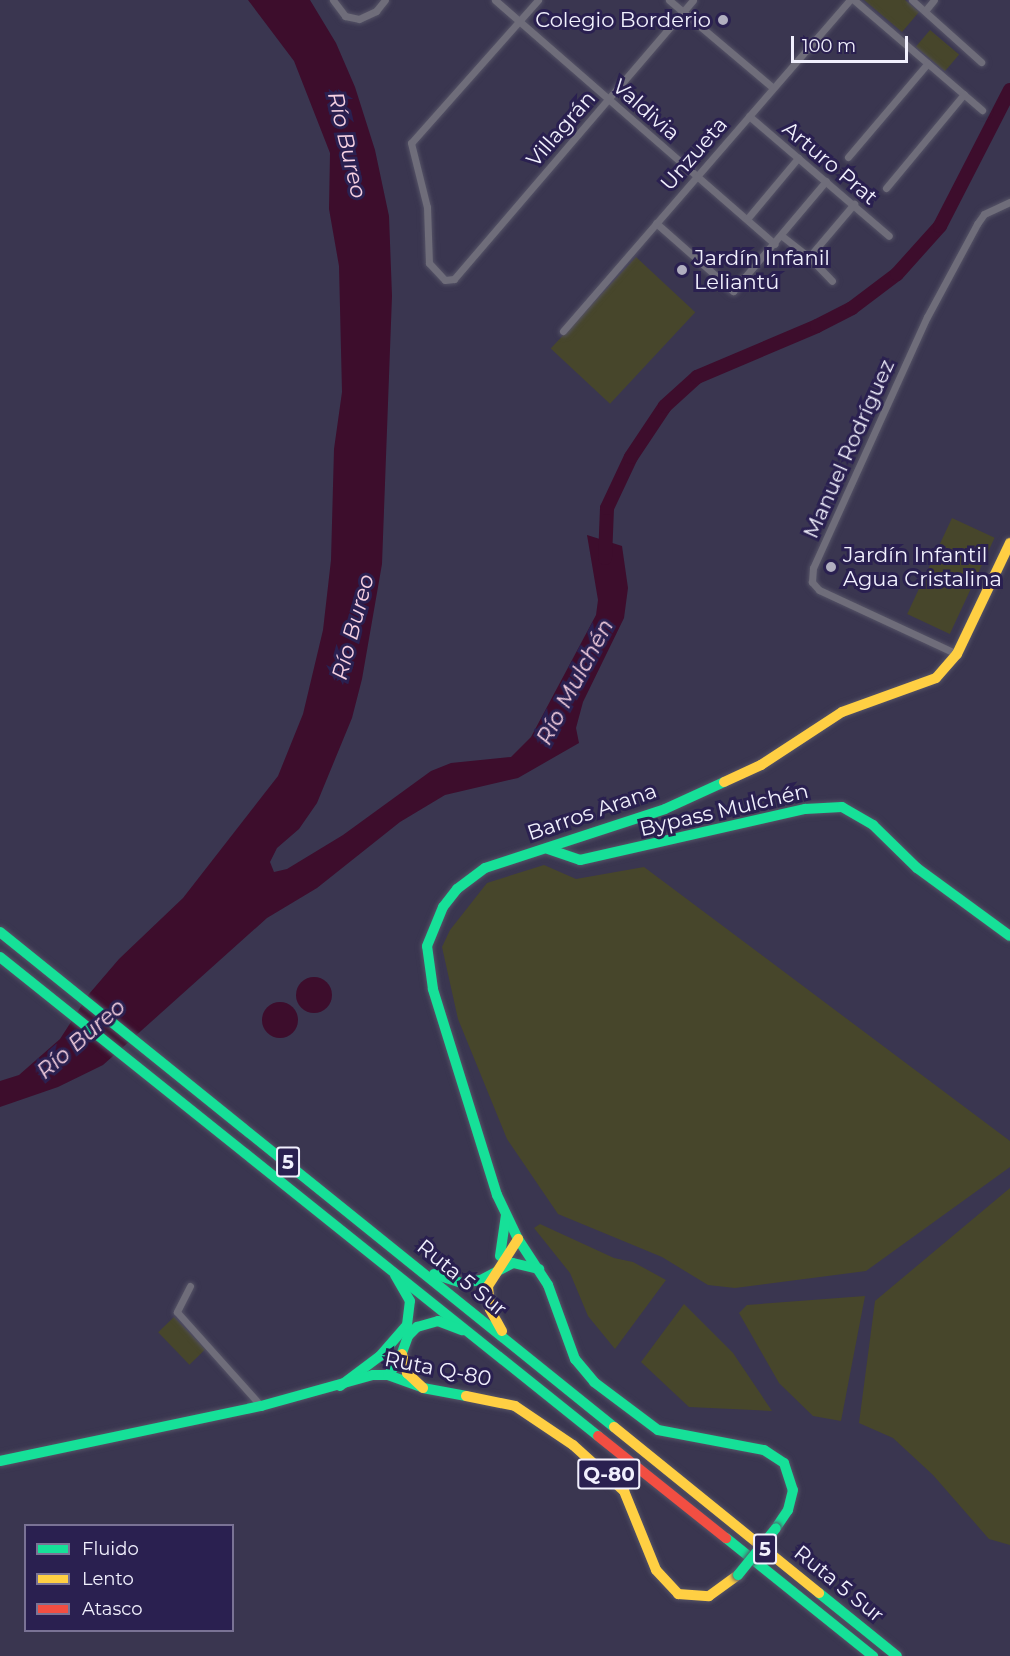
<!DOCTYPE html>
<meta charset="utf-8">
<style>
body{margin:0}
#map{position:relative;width:1010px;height:1656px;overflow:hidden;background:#3a3650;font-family:Montserrat,sans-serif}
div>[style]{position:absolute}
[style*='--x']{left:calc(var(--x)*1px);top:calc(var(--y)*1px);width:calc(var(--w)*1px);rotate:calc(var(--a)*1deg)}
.green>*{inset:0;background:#47462b;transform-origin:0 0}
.water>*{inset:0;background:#3d0d2c}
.round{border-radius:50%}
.river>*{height:14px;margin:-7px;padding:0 7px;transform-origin:7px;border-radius:7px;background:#3d0d2c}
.roads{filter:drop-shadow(0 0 2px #555366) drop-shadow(0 0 2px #555366)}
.street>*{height:7px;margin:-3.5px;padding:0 3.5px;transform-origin:3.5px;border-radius:3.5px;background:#6f6d7a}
.fast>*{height:10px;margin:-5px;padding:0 5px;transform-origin:5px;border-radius:5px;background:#16e098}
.slow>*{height:10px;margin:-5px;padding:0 5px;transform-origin:5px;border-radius:5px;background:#ffcf43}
.jam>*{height:10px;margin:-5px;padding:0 5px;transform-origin:5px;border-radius:5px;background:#f24e42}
.bridges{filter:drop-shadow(0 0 2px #555366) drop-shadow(0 0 2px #555366)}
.fast-bridge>*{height:10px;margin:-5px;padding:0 5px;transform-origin:5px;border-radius:5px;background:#16e098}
.dots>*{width:16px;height:16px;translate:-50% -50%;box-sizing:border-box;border:3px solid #2a2050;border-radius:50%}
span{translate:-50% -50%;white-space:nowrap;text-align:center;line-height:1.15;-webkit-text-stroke:6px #2a2050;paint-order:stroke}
.shield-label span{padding:2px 4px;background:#2a2050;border:2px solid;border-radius:4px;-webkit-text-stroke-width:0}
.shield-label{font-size:20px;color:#f1f0fd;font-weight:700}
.poi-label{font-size:21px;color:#f1f0fd}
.right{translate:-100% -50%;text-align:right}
.left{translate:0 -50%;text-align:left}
.street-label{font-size:21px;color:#f1f0fd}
.water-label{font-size:22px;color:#f6d1e2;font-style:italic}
.legend{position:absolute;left:24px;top:1524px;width:210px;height:108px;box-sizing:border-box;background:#2a2050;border:2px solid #7a7395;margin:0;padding:8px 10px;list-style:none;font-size:18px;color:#f1f0fd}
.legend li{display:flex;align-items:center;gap:12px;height:30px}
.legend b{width:30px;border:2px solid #7a7395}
.scale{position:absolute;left:791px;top:36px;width:117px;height:27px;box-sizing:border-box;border:3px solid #f1f0fd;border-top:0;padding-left:8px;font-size:18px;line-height:21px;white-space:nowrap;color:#f1f0fd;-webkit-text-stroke:4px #2a2050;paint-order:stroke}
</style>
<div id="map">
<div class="green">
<i style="clip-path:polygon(864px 0,905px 0,919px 12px,902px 32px)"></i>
<i style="left:930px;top:30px;width:38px;height:22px;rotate:40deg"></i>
<i style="left:636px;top:257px;width:81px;height:125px;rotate:43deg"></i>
<i style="left:952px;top:518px;width:47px;height:106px;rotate:25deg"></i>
<i style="clip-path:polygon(544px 865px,576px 879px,644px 867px,1010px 1141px,1010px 1167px,866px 1271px,735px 1288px,708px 1285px,662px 1257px,558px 1214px,507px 1139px,458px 1019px,442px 947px,450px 930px,487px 883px)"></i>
<i style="clip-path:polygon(1010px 1188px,1010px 1545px,989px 1539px,933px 1475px,893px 1438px,859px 1423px,875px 1301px)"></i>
<i style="clip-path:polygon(540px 1224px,614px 1258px,633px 1262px,666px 1280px,615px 1349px,588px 1316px,570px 1273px,534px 1228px)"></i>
<i style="clip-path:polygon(865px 1296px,841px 1421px,813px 1416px,779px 1383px,739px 1313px,747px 1305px)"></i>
<i style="clip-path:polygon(684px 1304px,733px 1353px,772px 1411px,689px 1407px,641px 1362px)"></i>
<i style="left:174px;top:1317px;width:45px;height:22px;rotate:46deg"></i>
</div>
<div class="water">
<i style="clip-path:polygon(248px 0,310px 0,336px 43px,355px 87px,375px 150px,389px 216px,392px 296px,382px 564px,362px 679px,352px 718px,317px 803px,299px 829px,277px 848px,270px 862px,274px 872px,287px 869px,343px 835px,431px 771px,451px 763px,511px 757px,531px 737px,596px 615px,598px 600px,587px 535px,622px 546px,628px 588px,624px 618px,583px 702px,576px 728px,579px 743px,518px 778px,445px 795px,400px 822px,317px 888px,267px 918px,103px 1065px,58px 1087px,0 1107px,0 1081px,19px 1075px,60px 1039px,89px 994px,119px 959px,183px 898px,278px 776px,303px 714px,323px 630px,331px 560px,334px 449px,342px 392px,339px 266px,329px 209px,330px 153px,294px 61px)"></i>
<i class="round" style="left:296px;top:977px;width:36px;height:36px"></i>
<i class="round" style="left:262px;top:1002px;width:36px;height:36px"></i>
</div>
<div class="river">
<i style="--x:605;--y:558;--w:50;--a:-87.7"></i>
<i style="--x:607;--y:508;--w:56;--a:-64.8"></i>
<i style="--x:631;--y:457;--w:61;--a:-56.3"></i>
<i style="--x:665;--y:406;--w:43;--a:-42.2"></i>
<i style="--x:697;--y:377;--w:130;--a:-23"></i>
<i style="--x:817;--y:326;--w:39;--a:-27"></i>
<i style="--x:852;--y:308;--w:56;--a:-37.1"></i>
<i style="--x:897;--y:274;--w:64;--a:-48.1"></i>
<i style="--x:940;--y:226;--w:153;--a:-62.8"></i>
</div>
<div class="roads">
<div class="street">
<i style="--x:333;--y:0;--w:20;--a:53"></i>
<i style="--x:345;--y:16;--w:14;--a:12"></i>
<i style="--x:359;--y:19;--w:19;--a:-25"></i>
<i style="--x:376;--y:11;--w:14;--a:-51"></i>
<i style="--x:495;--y:0;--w:371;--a:41.1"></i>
<i style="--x:538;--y:0;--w:191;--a:131.6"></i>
<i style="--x:411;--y:143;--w:66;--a:76"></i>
<i style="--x:427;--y:207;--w:56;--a:88"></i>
<i style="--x:429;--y:263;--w:23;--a:47"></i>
<i style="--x:445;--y:280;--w:9;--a:-6"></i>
<i style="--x:454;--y:279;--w:367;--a:-49.4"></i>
<i style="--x:669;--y:0;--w:136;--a:40.2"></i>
<i style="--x:854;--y:0;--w:169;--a:40.7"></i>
<i style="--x:912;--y:0;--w:93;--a:41.9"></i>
<i style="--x:925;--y:11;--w:14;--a:-51"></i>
<i style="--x:749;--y:116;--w:184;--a:40.6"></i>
<i style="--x:848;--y:157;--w:123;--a:-49.6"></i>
<i style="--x:886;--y:188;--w:122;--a:-50.3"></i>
<i style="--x:747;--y:219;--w:80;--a:-50.1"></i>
<i style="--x:656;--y:223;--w:103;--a:41.4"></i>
<i style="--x:733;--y:291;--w:144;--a:-49.8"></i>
<i style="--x:782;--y:236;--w:34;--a:38"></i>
<i style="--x:809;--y:257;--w:33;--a:46"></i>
<i style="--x:809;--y:257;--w:70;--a:-49.7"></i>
<i style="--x:563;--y:331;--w:438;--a:-49.1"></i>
<i style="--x:957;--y:654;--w:152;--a:-155.1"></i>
<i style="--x:819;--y:590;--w:11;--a:-131"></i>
<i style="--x:812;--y:582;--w:14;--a:-86"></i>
<i style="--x:813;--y:568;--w:276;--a:-65.6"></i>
<i style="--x:927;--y:317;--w:106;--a:-61.7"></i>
<i style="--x:977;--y:224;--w:12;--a:-55"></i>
<i style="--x:984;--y:214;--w:29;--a:-25"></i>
<i style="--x:190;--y:1286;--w:29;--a:117"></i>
<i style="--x:177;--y:1312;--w:126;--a:48.2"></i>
</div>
<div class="fast">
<i style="--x:548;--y:849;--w:34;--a:19"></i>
<i style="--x:580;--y:860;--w:231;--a:-12.8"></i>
<i style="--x:805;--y:809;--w:37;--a:-3"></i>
<i style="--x:842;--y:807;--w:36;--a:30"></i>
<i style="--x:873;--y:825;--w:62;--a:44.3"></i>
<i style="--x:917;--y:868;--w:115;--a:36.2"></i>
<i style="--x:0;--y:932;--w:789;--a:38.88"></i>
<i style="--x:0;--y:957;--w:766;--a:38.69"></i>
<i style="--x:518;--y:1239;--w:49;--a:-115.5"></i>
<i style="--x:497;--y:1195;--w:216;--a:-107.3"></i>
<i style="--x:433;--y:989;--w:43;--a:-97.9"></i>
<i style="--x:427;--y:946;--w:42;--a:-67.7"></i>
<i style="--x:443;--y:907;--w:23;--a:-52"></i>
<i style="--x:457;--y:889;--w:35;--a:-37"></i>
<i style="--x:485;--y:868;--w:189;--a:-18.1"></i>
<i style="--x:665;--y:809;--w:65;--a:-24.6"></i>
<i style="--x:518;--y:1239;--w:55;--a:56.9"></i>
<i style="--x:548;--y:1285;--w:79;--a:70"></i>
<i style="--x:575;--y:1359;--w:30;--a:50"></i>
<i style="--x:594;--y:1382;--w:80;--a:36.9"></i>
<i style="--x:658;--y:1430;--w:108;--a:10.7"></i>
<i style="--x:764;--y:1450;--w:24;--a:33"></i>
<i style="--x:784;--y:1463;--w:28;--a:72"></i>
<i style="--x:793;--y:1490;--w:21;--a:104"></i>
<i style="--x:788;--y:1510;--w:22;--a:124"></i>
<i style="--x:500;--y:1256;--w:41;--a:-81.7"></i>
<i style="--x:434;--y:1274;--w:29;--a:18"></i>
<i style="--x:462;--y:1283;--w:19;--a:-9"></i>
<i style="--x:481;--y:1280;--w:36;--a:-28"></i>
<i style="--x:513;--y:1263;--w:27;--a:13"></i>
<i style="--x:388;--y:1375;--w:18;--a:-52"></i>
<i style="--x:399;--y:1361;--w:27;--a:-70"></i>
<i style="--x:408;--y:1336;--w:13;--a:-45"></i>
<i style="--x:417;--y:1327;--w:22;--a:-16"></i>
<i style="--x:438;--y:1321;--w:26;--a:21"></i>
<i style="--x:340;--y:1386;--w:50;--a:-36.9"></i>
<i style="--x:380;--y:1356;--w:41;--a:-48.9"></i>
<i style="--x:407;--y:1325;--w:24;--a:-83"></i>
<i style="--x:410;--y:1301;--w:30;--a:-120"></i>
<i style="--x:0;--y:1461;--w:267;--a:-11.9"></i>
<i style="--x:261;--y:1406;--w:116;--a:-15.5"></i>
<i style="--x:373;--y:1375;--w:15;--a:0"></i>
<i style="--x:388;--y:1375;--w:37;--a:20"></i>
<i style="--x:423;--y:1388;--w:44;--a:10.5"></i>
<i style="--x:726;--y:1538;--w:189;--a:38.8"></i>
<i style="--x:819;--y:1593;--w:100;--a:38.9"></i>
</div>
<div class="slow">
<i style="--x:724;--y:782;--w:41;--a:-24.7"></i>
<i style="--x:761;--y:765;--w:97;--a:-33.2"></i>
<i style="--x:842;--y:712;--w:100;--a:-19.9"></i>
<i style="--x:936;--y:678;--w:32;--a:-49"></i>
<i style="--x:957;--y:654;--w:123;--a:-64.5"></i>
<i style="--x:502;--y:1331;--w:25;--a:-119"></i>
<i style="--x:490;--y:1309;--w:23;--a:-95"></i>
<i style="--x:488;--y:1286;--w:56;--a:-57.4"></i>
<i style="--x:402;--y:1354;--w:20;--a:75"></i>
<i style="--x:407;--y:1373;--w:22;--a:43"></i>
<i style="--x:466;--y:1396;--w:50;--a:11.5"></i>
<i style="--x:515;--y:1406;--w:70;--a:33.9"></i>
<i style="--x:573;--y:1445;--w:69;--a:42"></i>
<i style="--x:624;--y:1491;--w:85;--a:67.9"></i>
<i style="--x:656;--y:1570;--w:33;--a:47"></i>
<i style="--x:678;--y:1594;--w:31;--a:4"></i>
<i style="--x:709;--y:1596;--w:36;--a:-36"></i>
<i style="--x:614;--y:1427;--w:264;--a:39"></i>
</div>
<div class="jam">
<i style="--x:598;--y:1436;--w:164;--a:38.6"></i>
</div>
</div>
<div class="bridges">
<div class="fast-bridge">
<i style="--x:738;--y:1575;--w:60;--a:-51"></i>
</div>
</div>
<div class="dots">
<i style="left:723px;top:20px;background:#b1afc0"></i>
<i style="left:682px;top:270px;background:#b1afc0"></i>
<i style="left:831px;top:567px;background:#b1afc0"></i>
</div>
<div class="shield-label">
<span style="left:288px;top:1162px">5</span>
<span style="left:609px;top:1474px">Q-80</span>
<span style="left:765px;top:1549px">5</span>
</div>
<div class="poi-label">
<span class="right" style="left:711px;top:20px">Colegio Borderio</span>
<span class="left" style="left:694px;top:270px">Jardín Infanil<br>Leliantú</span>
<span class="left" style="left:843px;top:567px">Jardín Infantil<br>Agua Cristalina</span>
</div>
<div class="street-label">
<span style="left:646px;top:110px;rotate:41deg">Valdivia</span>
<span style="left:561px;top:129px;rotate:-49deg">Villagrán</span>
<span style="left:694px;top:154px;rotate:-49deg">Unzueta</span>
<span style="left:830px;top:163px;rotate:40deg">Arturo Prat</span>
<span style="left:849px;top:449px;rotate:-66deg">Manuel Rodríguez</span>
<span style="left:724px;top:810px;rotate:-13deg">Bypass Mulchén</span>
<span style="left:592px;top:812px;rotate:-19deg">Barros Arana</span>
<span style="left:462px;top:1278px;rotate:39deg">Ruta 5 Sur</span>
<span style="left:438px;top:1369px;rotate:11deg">Ruta Q-80</span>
<span style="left:839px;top:1584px;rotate:39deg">Ruta 5 Sur</span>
</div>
<div class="water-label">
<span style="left:347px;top:145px;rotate:77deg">Río Bureo</span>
<span style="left:353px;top:627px;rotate:-75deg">Río Bureo</span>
<span style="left:575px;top:682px;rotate:-62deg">Río Mulchén</span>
<span style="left:81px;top:1039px;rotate:-41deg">Río Bureo</span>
</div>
<ul class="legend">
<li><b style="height:8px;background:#16e098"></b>Fluido</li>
<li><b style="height:8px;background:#ffcf43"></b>Lento</li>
<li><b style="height:8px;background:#f24e42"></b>Atasco</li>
</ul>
<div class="scale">100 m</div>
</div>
